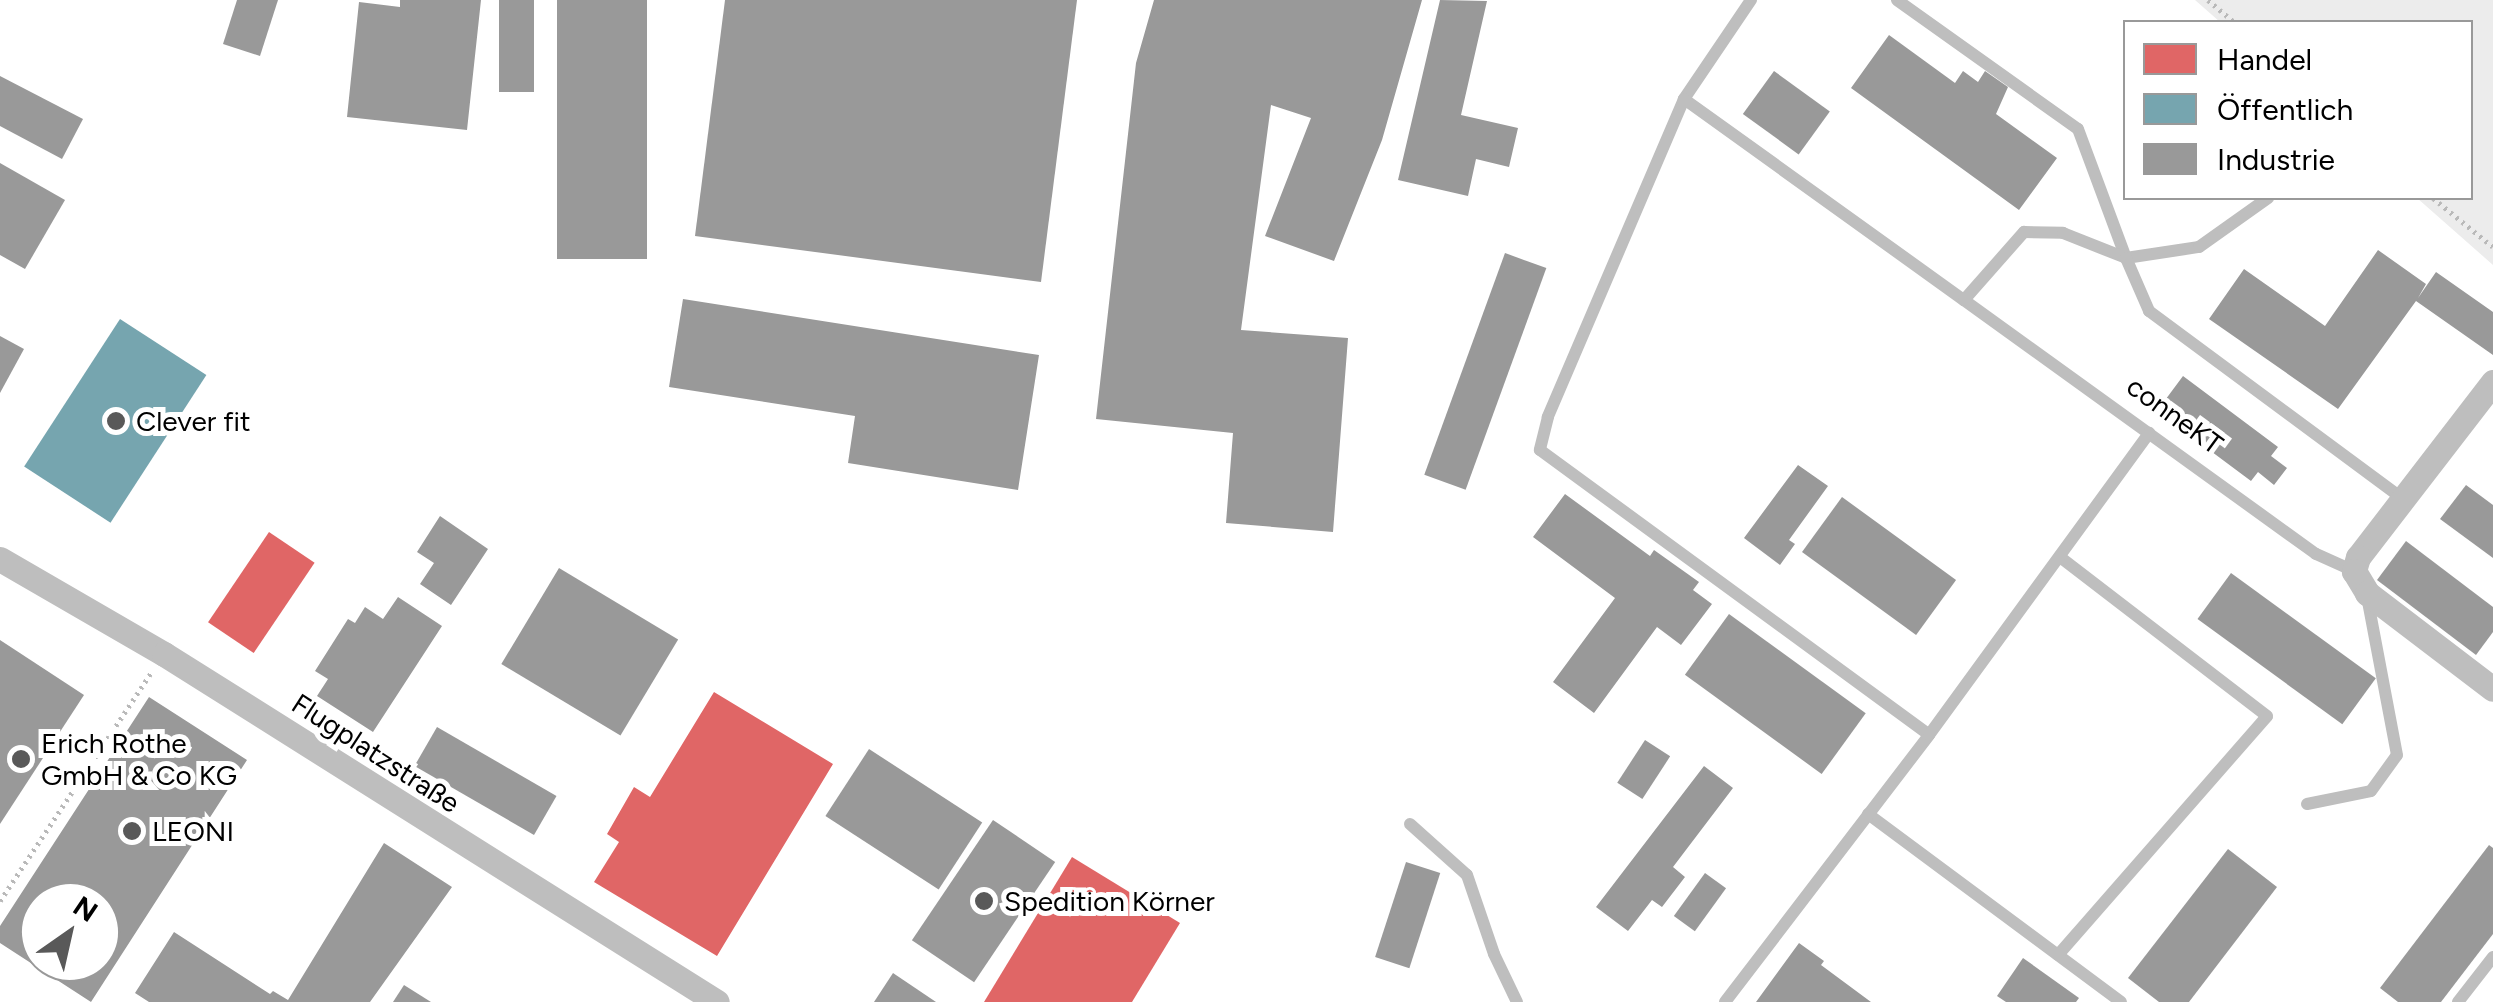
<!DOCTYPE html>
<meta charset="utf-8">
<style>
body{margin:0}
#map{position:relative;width:2493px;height:1002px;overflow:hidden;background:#fff;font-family:Figtree,sans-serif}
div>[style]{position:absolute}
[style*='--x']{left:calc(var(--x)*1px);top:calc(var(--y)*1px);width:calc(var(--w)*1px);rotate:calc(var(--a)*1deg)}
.green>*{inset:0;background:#ececec}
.shops>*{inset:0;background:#e06666;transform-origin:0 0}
.public>*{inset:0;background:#76a5af;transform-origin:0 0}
.industry>*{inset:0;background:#999;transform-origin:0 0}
.path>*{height:5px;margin-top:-2.5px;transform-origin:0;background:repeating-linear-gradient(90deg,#b9b9b9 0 2.5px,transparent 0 7.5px)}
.lane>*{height:12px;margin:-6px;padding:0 6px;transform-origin:6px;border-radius:6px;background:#bebebe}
.street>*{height:25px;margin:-12.5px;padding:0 12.5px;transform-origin:12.5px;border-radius:12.5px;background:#bebebe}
.dots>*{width:28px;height:28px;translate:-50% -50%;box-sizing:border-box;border:5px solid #fff;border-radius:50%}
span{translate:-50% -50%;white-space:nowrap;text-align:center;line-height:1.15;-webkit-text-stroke:10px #fff;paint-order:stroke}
.street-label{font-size:28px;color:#000}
.poi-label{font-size:28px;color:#000}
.left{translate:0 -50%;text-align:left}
.legend{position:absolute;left:2123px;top:20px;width:350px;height:180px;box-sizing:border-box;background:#fff;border:2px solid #999;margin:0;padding:12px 18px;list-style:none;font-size:30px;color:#000}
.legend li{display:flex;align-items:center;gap:20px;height:50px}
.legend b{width:50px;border:2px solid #999}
.north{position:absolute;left:20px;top:882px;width:100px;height:100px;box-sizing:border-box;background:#fff;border:2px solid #999;border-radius:50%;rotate:34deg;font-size:28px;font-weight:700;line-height:40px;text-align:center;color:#000}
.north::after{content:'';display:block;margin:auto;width:35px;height:45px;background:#595959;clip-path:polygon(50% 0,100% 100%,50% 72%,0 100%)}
</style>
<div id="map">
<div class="green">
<i style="clip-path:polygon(2195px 0,2493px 0,2493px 265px,2417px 198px,2470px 198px,2470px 22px,2220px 22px)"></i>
</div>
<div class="shops">
<i style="left:269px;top:532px;width:55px;height:109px;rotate:34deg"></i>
<i style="clip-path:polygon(714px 692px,833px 764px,717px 956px,594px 882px,619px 842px,607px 834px,634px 787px,650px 797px)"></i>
<i style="clip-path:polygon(1072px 857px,1180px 923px,1132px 1002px,984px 1002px)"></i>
</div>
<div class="public">
<i style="left:120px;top:319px;width:103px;height:176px;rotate:33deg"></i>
</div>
<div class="industry">
<i style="clip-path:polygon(237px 0,278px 0,260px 56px,223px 44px)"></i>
<i style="clip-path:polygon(400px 0,481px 0,467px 130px,347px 117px,359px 2px,400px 7px)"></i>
<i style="left:499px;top:0;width:35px;height:92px"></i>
<i style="left:557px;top:0;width:90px;height:259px"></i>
<i style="clip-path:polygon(725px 0,1077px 0,1041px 282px,695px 236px)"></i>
<i style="clip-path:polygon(1154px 0,1422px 0,1382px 140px,1334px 261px,1265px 236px,1311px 118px,1271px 105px,1241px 330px,1348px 338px,1333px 532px,1226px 523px,1233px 433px,1096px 419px,1136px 63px)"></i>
<i style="clip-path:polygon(1440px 0,1487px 1px,1461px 115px,1518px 128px,1509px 167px,1476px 159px,1468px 196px,1398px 180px)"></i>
<i style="clip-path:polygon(1889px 35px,1955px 83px,1963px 71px,1978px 82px,1985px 71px,2008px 87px,1996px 114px,2057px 158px,2019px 210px,1851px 88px)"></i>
<i style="left:1774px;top:71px;width:69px;height:53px;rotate:36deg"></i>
<i style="clip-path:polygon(0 76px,83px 119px,62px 159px,0 126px)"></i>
<i style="clip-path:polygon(0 163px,65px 200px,25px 269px,0 255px)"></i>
<i style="clip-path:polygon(2378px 250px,2426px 284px,2418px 298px,2436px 272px,2493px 312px,2493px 355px,2416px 301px,2338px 409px,2209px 319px,2244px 269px,2325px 326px)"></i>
<i style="left:1505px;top:253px;width:44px;height:236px;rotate:20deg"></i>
<i style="clip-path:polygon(683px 299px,1039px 355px,1018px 490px,848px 463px,855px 416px,669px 387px)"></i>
<i style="clip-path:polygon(0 336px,24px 349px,0 393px)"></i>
<i style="clip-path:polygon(2183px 376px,2278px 447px,2271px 456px,2287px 468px,2274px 485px,2258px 472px,2251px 481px,2157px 411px)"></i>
<i style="clip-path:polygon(1798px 465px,1828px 486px,1789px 540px,1795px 544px,1780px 565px,1744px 538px)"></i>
<i style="clip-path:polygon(2466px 485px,2493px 505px,2493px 558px,2440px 519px)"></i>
<i style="clip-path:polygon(1565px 494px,1650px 556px,1654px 550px,1699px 582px,1693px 590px,1712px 604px,1681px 645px,1657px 627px,1594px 713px,1553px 682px,1615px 598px,1533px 537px)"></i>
<i style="left:1842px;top:497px;width:141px;height:68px;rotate:36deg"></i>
<i style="clip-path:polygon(440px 516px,488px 549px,451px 605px,420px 584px,434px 563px,417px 552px)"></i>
<i style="clip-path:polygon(2406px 541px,2493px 607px,2493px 632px,2476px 655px,2377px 580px)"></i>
<i style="left:559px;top:568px;width:139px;height:112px;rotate:31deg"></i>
<i style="left:2231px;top:573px;width:179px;height:57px;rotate:36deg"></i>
<i style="clip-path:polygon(398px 597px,442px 626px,373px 732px,317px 696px,328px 679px,315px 671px,348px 619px,355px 623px,365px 607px,383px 619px)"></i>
<i style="left:1729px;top:614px;width:169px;height:75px;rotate:36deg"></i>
<i style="clip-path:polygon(0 640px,84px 695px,0 824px)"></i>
<i style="clip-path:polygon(evenodd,149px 697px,247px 760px,91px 1002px,0 943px,0 926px,149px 697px,40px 902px,100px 902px,100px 962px,40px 962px,40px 902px)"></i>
<i style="left:437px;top:727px;width:138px;height:45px;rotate:30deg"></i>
<i style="left:1645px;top:740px;width:30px;height:51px;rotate:33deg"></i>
<i style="left:869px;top:749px;width:135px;height:80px;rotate:33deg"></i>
<i style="clip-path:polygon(1704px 766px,1733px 788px,1673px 867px,1685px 877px,1662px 907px,1652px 900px,1628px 931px,1596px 907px)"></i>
<i style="left:993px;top:820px;width:75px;height:145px;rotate:34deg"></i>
<i style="clip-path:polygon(384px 843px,452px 887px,370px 1002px,149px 1002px,135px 993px,174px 932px,270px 994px,273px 991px,288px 1000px)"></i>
<i style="clip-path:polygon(2489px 845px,2493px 848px,2493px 934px,2441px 1002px,2398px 1002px,2380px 988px)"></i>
<i style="clip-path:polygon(2228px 849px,2277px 887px,2189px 1002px,2159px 1002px,2128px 978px)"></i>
<i style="left:1406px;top:862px;width:36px;height:100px;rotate:18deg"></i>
<i style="left:1705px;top:873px;width:26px;height:53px;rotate:36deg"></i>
<i style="clip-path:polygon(1799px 943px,1824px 961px,1821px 965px,1871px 1002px,1756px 1002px)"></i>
<i style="clip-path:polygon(2023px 958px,2079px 998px,2076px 1002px,2006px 1002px,1997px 996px)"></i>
<i style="clip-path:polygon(893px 973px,936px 1002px,874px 1002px)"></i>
<i style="clip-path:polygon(404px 985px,431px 1002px,393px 1002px)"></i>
</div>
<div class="path">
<i style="--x:2208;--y:0;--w:34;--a:40"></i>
<i style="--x:2433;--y:198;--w:77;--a:39.2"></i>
<i style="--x:0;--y:901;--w:273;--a:-56.5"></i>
</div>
<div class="lane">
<i style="--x:1751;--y:0;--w:120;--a:124.1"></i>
<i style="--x:1684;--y:99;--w:345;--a:35.7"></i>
<i style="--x:1897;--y:0;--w:222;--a:35.5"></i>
<i style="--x:2078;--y:129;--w:138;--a:69.6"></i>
<i style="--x:2126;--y:258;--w:74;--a:-8.6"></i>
<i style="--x:2199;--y:247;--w:85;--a:-35.4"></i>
<i style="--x:1684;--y:99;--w:346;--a:113.2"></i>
<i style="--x:1548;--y:417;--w:34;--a:104"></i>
<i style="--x:1540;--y:450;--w:482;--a:36.2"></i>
<i style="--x:2354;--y:571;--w:42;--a:-155.9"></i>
<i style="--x:2316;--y:554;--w:434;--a:-144.2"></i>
<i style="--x:1964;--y:300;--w:91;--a:-48.6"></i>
<i style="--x:2024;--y:232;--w:39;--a:1"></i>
<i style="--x:2063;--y:233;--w:68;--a:21.6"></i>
<i style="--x:2126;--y:258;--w:58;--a:66.5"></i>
<i style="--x:2149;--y:311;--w:315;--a:36.5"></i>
<i style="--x:2307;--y:804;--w:65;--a:-11.5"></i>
<i style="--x:2371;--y:791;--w:44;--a:-54.2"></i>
<i style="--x:2397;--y:755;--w:162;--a:-100.7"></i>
<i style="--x:1868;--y:814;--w:315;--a:36.6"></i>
<i style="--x:1410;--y:824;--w:76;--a:41.8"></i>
<i style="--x:1467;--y:875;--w:83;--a:71.1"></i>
<i style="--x:1494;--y:954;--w:53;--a:64.4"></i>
<i style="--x:2058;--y:955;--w:317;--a:-48.8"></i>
<i style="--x:2267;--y:716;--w:261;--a:-142.5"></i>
<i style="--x:1725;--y:1002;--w:336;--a:-52.6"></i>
<i style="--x:1929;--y:735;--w:374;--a:-53.9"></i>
<i style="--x:2458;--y:1002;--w:57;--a:-52.1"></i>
</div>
<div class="street">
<i style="--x:2493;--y:382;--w:221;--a:127.6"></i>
<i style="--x:2358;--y:557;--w:15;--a:106"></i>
<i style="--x:2354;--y:571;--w:26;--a:59"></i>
<i style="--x:2367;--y:593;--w:158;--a:37.3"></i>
<i style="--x:0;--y:559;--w:190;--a:30.1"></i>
<i style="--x:164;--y:654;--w:653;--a:32.18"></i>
</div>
<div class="dots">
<i style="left:116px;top:421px;background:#595959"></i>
<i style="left:21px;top:759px;background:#595959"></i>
<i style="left:132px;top:831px;background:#595959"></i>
<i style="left:984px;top:901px;background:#595959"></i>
</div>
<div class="street-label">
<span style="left:2175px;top:415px;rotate:36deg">conneKT</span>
<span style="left:376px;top:753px;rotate:33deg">Flugplatzstraße</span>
</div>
<div class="poi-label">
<span class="left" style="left:136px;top:421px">Clever fit</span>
<span class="left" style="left:41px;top:759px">Erich Rothe<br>GmbH &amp; Co KG</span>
<span class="left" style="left:152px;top:831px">LEONI</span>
<span class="left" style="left:1004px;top:901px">Spedition Körner</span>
</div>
<ul class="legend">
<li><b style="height:28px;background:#e06666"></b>Handel</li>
<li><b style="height:28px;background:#76a5af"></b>Öffentlich</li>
<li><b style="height:28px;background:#999"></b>Industrie</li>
</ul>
<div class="north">N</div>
</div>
